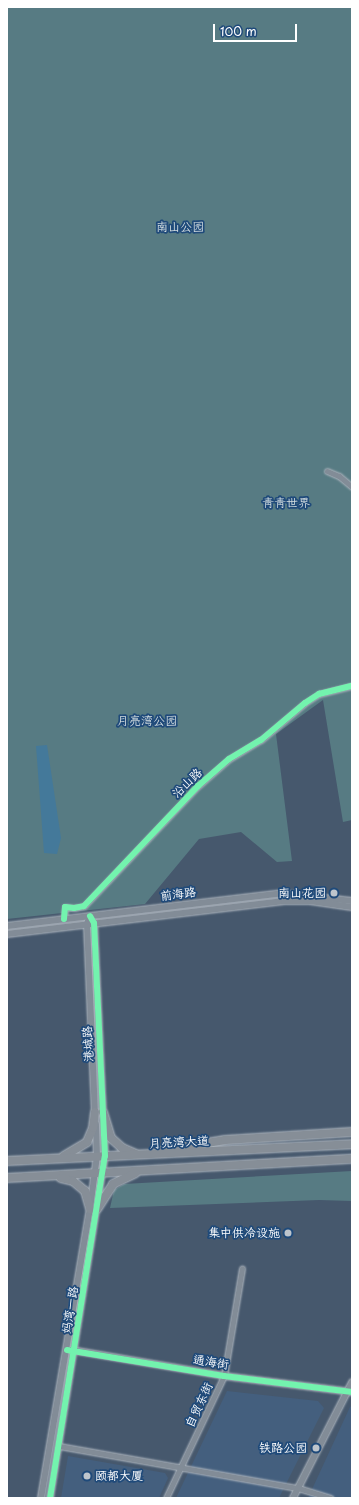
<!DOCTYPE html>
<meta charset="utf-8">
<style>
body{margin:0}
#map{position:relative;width:359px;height:1505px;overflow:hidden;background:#46586d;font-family:"Playpen Sans","LXGW WenKai TC",sans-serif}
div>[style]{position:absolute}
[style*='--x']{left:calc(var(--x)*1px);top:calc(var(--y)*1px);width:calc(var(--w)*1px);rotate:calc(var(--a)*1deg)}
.built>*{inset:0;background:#445f7e}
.green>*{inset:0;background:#577b83}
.water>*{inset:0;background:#44799a}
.roads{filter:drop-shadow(0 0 1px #acb4bd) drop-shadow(0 0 1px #acb4bd)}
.minor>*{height:5px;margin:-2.5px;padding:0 2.5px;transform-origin:2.5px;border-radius:2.5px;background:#828c97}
.tertiary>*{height:6px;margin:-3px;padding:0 3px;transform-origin:3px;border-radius:3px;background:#828c97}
.primary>*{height:8px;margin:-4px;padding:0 4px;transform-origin:4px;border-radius:4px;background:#868e97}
.cycleway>*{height:6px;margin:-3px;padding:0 3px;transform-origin:3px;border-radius:3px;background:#73f3ae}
.dots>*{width:11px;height:11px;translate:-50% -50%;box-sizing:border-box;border:2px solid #1f4a7a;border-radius:50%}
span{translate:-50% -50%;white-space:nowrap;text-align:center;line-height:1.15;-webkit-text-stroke:3.5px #1f4a7a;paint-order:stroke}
.park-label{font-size:12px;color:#d6dfe1}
.street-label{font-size:12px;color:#fff}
.poi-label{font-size:12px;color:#fff}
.right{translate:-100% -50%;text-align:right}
.left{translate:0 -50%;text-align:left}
.frame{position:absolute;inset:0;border:8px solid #fff;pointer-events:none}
.scale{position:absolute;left:213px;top:24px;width:84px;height:18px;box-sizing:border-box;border:2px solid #fff;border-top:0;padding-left:5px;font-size:12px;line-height:14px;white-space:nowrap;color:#fff;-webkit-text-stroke:3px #1f4a7a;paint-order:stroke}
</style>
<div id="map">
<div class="built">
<i style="clip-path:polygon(227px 1391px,318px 1401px,324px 1408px,279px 1498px,176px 1498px)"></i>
<i style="clip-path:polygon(352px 1406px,352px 1498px,308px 1498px,350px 1407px)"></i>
<i style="clip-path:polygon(68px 1456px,165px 1473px,168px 1478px,159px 1498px,61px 1498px)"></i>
</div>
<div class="green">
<i style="clip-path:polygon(7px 7px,352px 7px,352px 820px,343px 822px,323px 700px,276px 734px,292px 861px,277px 862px,241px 832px,199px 839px,145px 904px,7px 919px)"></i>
<i style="clip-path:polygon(352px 1171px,352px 1201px,319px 1200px,110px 1208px,114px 1190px,124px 1184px)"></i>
</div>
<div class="water">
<i style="clip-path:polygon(47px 745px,61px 838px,57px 854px,44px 853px,36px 746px)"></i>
</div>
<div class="roads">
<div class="minor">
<i style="--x:327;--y:471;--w:13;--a:23"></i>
<i style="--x:339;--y:476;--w:17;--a:40"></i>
<i style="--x:64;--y:919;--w:12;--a:-85"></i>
<i style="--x:65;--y:907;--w:9;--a:6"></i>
<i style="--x:74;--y:908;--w:10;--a:-11"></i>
<i style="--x:84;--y:906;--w:166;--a:-46.5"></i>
<i style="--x:198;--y:786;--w:41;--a:-41.1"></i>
<i style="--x:229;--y:759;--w:37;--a:-31"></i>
<i style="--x:261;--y:740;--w:57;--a:-40.1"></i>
<i style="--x:305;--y:703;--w:17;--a:-33"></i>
<i style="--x:319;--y:694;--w:34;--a:-14"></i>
<i style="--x:59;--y:1446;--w:243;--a:10"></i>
<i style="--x:298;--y:1488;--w:34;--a:17"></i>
<i style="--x:166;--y:1498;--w:135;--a:-64.6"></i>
<i style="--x:224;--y:1376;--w:109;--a:-80.5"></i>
</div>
<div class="tertiary">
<i style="--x:90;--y:916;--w:9;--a:111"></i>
<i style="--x:87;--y:924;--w:191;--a:87.6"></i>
<i style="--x:7;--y:926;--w:277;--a:-6.8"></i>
<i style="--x:282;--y:893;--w:70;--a:6.5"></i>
<i style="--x:7;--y:934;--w:279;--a:-6.8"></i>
<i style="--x:284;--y:901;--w:26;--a:0"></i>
<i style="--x:310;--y:901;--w:42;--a:8.1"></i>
<i style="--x:71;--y:1350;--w:155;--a:9.6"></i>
<i style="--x:224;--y:1376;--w:129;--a:7.1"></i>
<i style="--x:41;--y:1498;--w:293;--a:-80.4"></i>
<i style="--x:90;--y:1209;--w:53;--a:-82.5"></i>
<i style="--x:97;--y:1156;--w:32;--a:-92"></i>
<i style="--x:50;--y:1498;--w:346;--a:-80.9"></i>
<i style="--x:105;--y:1156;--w:233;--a:-92.7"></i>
<i style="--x:94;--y:923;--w:8;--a:-120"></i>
<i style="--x:293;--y:1498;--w:130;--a:-63"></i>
</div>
<div class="primary">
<i style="--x:103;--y:1112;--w:27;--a:73"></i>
<i style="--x:111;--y:1138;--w:15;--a:42"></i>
<i style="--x:122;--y:1148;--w:15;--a:23"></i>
<i style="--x:164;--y:1150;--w:62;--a:-9.3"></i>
<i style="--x:225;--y:1140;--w:127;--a:-3.6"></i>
<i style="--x:64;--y:1156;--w:27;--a:-31"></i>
<i style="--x:87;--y:1142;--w:15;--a:-67"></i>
<i style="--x:93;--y:1128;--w:16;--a:-83"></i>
<i style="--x:7;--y:1161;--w:345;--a:-2.8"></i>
<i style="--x:7;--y:1178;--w:346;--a:-3.2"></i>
<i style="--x:61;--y:1178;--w:12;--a:14"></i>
<i style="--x:73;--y:1181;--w:16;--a:40"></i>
<i style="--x:85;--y:1191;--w:19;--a:74"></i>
<i style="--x:97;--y:1209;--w:30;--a:-57"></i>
<i style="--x:113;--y:1184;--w:25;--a:-26"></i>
</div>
</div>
<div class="cycleway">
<i style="--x:64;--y:919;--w:12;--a:-85"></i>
<i style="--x:65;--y:907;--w:9;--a:6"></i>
<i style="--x:74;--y:908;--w:10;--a:-11"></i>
<i style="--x:84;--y:906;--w:166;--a:-46.5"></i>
<i style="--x:198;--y:786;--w:41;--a:-41.1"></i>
<i style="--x:229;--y:759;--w:37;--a:-31"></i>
<i style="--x:261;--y:740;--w:57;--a:-40.1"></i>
<i style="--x:305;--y:703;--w:17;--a:-33"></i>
<i style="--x:319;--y:694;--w:34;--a:-14"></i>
<i style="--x:67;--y:1350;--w:159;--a:9.4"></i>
<i style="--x:224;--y:1376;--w:129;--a:7.1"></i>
<i style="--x:50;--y:1498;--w:346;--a:-80.9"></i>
<i style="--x:105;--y:1156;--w:233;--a:-92.7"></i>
<i style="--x:94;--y:923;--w:8;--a:-120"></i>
</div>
<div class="dots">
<i style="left:334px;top:893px;background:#bec5cc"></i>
<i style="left:288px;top:1233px;background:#bec5cc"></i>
<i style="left:316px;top:1448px;background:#bec5cc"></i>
<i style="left:87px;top:1476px;background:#bec5cc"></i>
</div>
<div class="park-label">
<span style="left:180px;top:227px">南山公园</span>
<span style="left:286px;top:503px">青青世界</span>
<span style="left:147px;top:721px">月亮湾公园</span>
</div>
<div class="street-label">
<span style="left:187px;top:783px;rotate:-44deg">沿山路</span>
<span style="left:178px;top:894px;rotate:-7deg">前海路</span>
<span style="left:88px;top:1044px;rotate:-93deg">港城路</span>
<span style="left:179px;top:1142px;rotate:-3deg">月亮湾大道</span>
<span style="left:70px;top:1310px;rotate:-81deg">妈湾一路</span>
<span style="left:211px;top:1362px;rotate:9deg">通海街</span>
<span style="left:199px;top:1405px;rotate:-65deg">自贸东街</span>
</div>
<div class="poi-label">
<span class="right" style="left:326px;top:893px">南山花园</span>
<span class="right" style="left:280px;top:1233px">集中供冷设施</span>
<span class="right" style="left:307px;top:1448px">铁路公园</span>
<span class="left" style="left:95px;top:1476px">颐都大厦</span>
</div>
<div class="frame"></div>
<div class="scale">100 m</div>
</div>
